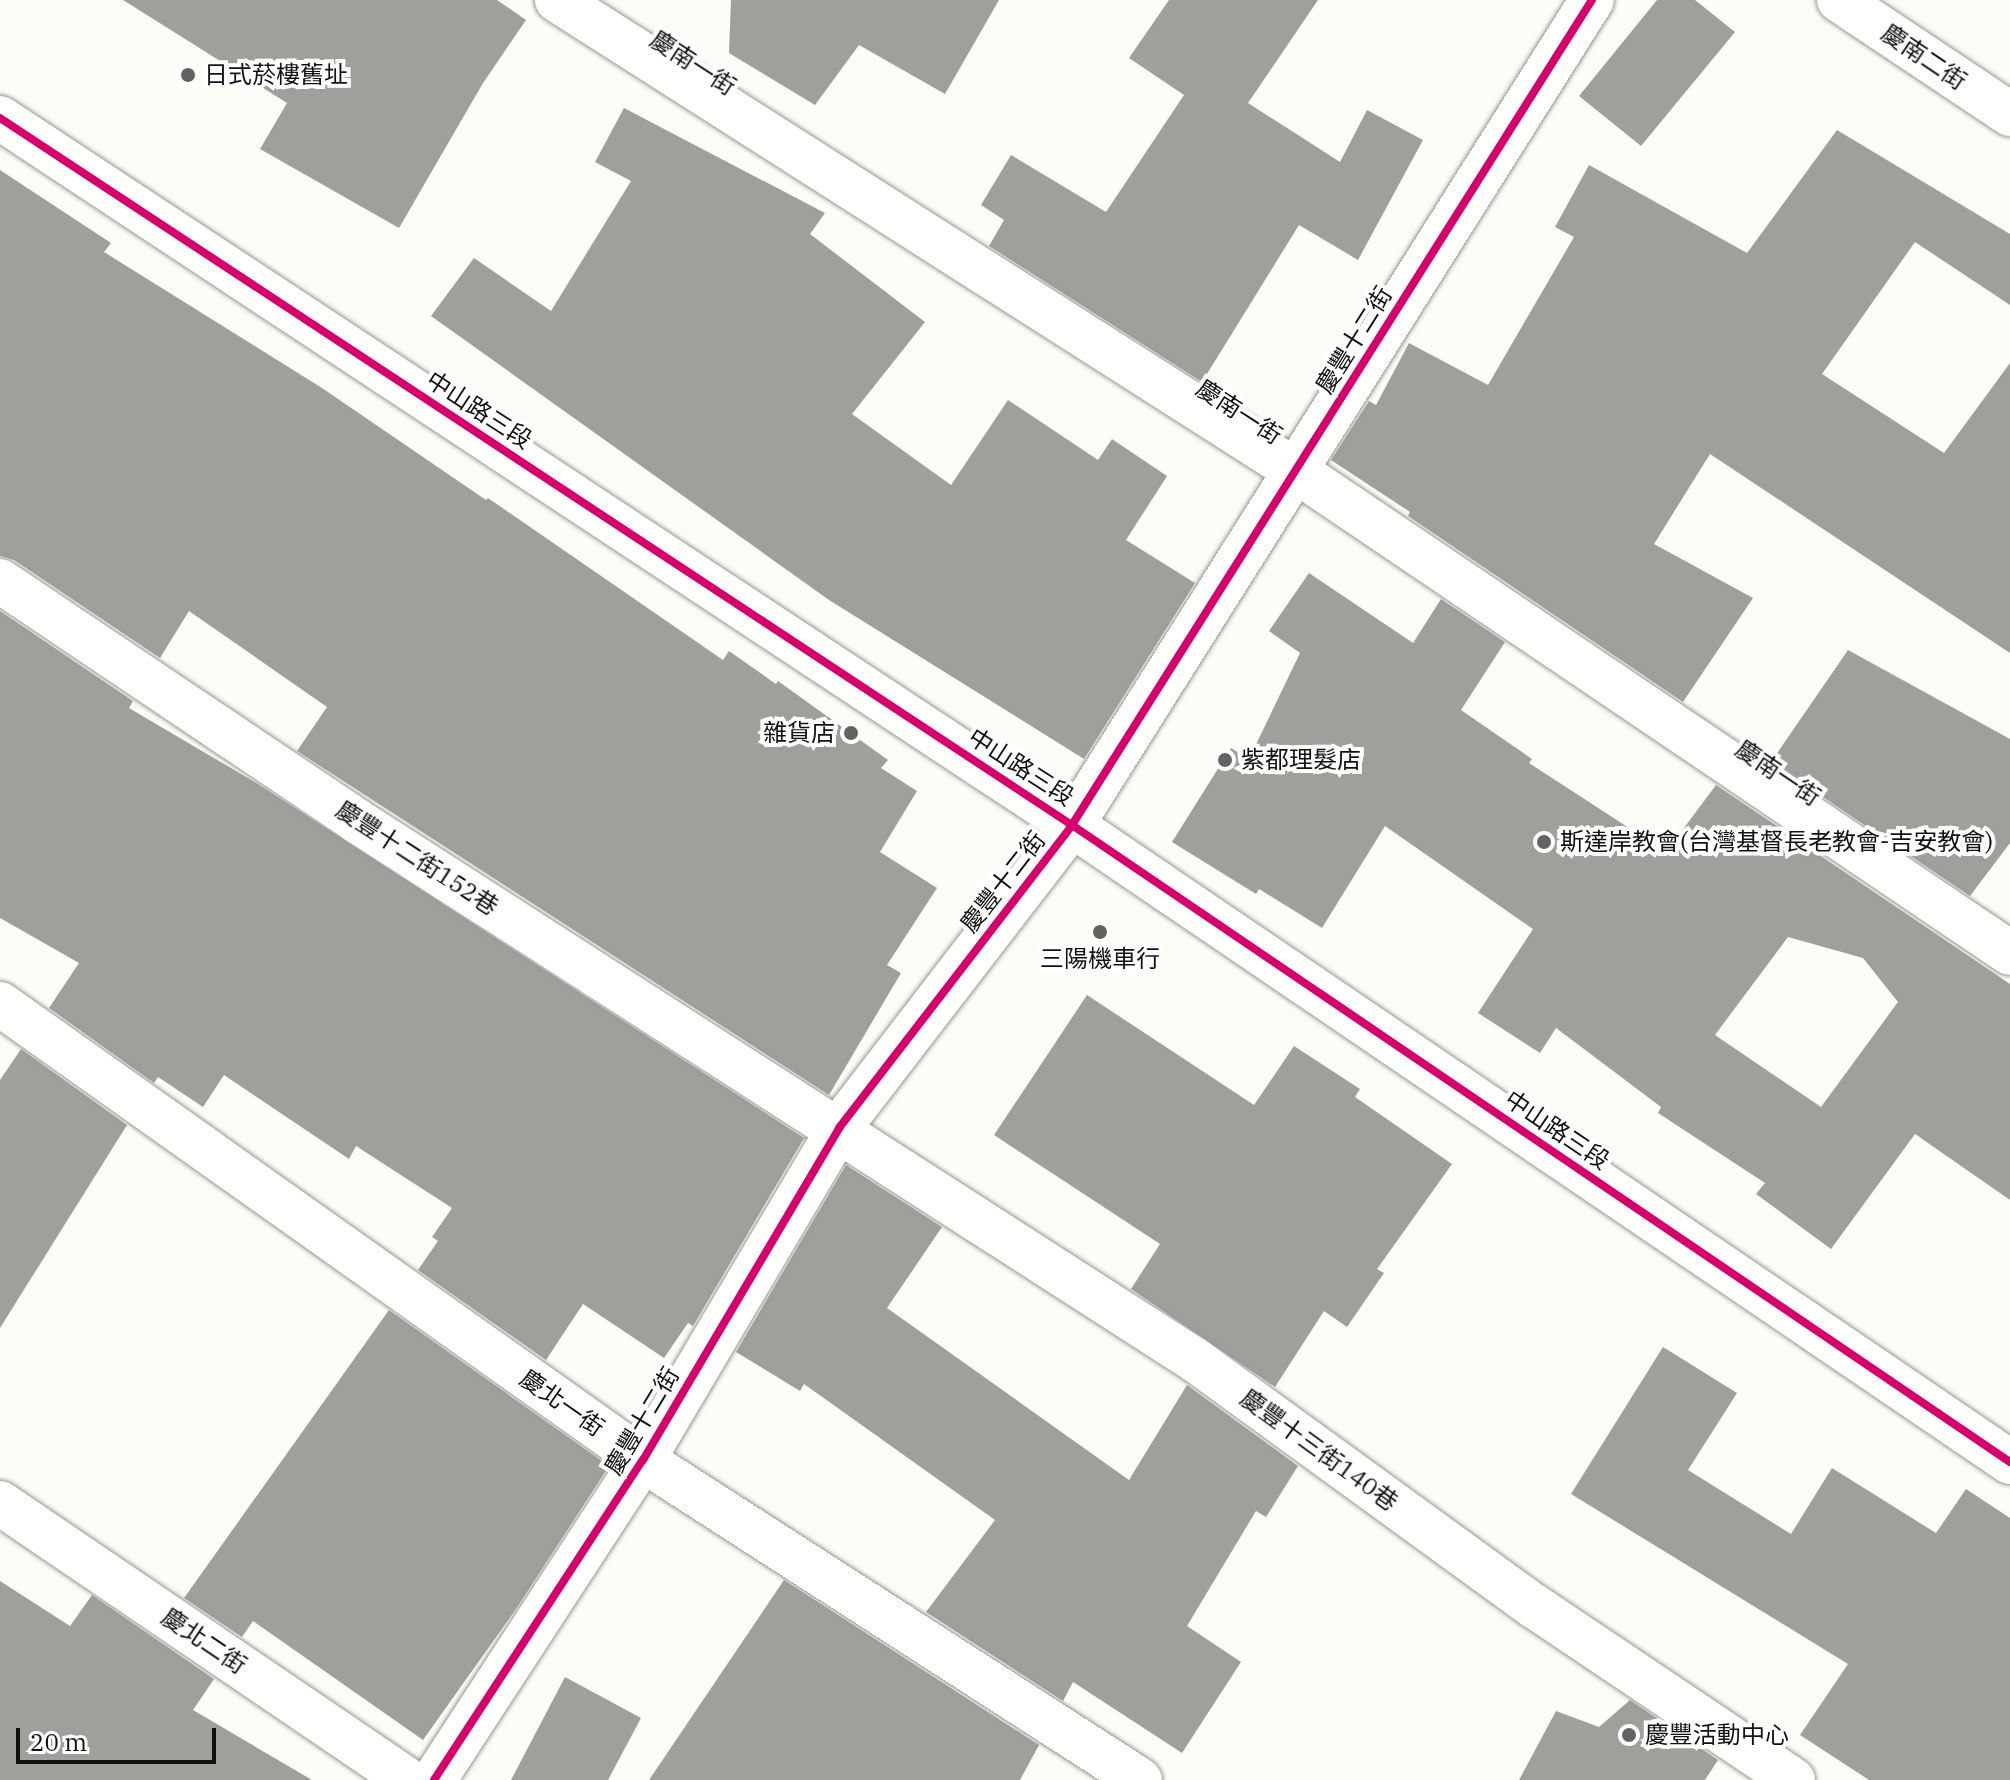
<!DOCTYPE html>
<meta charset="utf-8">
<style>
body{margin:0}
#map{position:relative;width:2010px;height:1780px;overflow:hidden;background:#fdfcf7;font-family:"IBM Plex Serif","Noto Sans TC",serif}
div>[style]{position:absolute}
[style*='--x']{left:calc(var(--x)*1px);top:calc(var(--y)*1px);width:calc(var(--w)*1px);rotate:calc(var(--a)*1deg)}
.building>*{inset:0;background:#a19f9c}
.roads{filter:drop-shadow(0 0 2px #979795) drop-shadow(0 0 2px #979795)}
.minor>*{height:44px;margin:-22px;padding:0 22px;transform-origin:22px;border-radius:22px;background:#fffffe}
.cycleway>*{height:8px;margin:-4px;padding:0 4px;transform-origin:4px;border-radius:4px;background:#d6006c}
.dots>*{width:22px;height:22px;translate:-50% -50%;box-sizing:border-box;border:4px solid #fff;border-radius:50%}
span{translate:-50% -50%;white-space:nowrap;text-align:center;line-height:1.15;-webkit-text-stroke:8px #fff;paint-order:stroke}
.street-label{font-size:24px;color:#111}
.poi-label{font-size:24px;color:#111}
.left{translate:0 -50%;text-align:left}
.right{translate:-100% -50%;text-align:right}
.scale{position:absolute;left:16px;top:1728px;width:200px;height:36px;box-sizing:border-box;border:4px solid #111;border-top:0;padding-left:10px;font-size:24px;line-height:28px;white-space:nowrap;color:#111;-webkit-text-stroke:6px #fff;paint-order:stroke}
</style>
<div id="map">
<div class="building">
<i style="clip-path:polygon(123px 0,497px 0,526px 20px,483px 83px,399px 228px,260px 149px,287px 103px)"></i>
<i style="clip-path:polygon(731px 0,999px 0,945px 94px,859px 45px,815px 105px,729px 53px)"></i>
<i style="clip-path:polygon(1169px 0,1318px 0,1248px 103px,1340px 162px,1367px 110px,1423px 140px,1358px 260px,1299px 225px,1202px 382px,989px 246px,1004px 220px,981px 205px,1011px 155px,1106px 212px,1184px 95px,1129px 58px)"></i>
<i style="clip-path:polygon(1657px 0,1695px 0,1735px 32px,1641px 146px,1579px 96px)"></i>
<i style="clip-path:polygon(624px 108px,825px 213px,810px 234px,925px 322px,852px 414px,951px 485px,1008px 400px,1098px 460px,1112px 439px,1167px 476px,1126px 540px,1195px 583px,1084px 759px,829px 600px,431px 316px,474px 258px,551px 311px,631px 181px,595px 162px)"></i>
<i style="clip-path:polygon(1837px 130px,2010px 234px,2010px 305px,1915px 242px,1822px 374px,1944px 453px,2010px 363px,2010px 653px,1710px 454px,1654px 544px,1753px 598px,1683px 702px,1408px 516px,1410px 512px,1331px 460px,1369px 401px,1376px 405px,1409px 343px,1488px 385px,1574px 237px,1555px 227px,1589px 165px,1747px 253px)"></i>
<i style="clip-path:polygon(0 170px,111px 243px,104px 252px,322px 388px,486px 500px,488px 498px,723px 660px,729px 651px,776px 684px,778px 681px,888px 760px,881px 768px,917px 791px,880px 852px,937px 888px,887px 965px,901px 973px,829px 1095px,297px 751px,327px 707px,189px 611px,160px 658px,14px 560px,0 556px)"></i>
<i style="clip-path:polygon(evenodd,1309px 573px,1413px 643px,1441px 599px,1505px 642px,1461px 710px,1532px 759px,1529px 763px,1666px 852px,1716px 785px,2010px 984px,2010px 1200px,1915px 1134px,1831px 1249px,1756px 1194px,1765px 1183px,1658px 1113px,1661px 1107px,1556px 1028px,1540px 1053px,1478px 1013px,1533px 929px,1385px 826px,1322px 928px,1259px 889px,1256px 894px,1172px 842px,1231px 748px,1249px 759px,1300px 653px,1269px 631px,1309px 573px,1788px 937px,1863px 958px,1898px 1002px,1821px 1107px,1715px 1035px,1788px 937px)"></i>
<i style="clip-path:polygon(0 611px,133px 701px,129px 708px,258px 784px,804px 1138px,693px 1326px,688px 1323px,664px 1358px,583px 1304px,546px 1360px,418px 1270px,438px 1241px,432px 1237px,452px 1208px,356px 1146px,349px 1159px,224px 1075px,203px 1107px,158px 1077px,154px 1083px,49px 1008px,79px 963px,0 918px)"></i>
<i style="clip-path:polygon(1848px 650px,2010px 739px,2010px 843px,1970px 896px,1771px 762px)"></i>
<i style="clip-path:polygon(1087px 995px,1254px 1105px,1294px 1046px,1360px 1089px,1355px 1097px,1452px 1164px,1377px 1269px,1384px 1273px,1347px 1327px,1324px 1311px,1275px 1387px,1131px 1289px,1160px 1244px,994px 1135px)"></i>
<i style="clip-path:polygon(21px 1049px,127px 1125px,0 1328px,0 1080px)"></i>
<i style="clip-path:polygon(846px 1165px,942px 1227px,887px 1308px,1129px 1480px,1187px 1385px,1298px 1466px,1266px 1517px,1256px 1511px,1187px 1626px,1241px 1662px,1182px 1753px,1073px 1682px,1063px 1701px,926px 1612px,995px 1520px,804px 1384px,800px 1391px,736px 1352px)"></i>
<i style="clip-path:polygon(389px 1310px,609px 1466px,516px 1609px,423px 1740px,253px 1621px,242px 1637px,184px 1598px)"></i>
<i style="clip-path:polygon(1663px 1347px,1737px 1393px,1688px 1470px,1791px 1534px,1832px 1468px,1936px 1533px,1966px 1489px,2010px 1518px,2010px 1780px,1869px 1780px,1800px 1735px,1848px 1664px,1571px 1494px)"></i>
<i style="clip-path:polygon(784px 1580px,1039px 1745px,1020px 1780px,649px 1780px)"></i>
<i style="clip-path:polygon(0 1581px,70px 1626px,92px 1595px,214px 1679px,193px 1710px,312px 1780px,0 1780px)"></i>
<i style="clip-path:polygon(565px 1677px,641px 1718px,608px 1780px,511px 1780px)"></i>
<i style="clip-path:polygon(1630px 1700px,1718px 1760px,1705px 1780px,1519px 1780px,1556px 1711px,1599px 1727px)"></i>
</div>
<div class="roads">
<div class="minor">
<i style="--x:557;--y:0;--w:876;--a:32.51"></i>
<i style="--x:1296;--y:471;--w:861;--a:34.02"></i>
<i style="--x:1839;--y:0;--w:206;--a:33.7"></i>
<i style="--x:0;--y:118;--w:1284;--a:33.41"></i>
<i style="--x:1072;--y:825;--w:1134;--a:34.18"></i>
<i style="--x:0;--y:581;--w:430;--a:33.9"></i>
<i style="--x:357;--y:821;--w:996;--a:32.75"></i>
<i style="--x:1195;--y:1360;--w:419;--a:36"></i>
<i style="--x:1534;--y:1606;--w:312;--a:33.9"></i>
<i style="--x:0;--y:1004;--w:788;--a:35.34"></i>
<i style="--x:643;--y:1460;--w:591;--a:32.78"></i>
<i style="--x:0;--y:1503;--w:493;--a:34.2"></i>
<i style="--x:434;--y:1780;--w:382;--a:-56.9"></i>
<i style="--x:643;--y:1460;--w:386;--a:-59.4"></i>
<i style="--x:839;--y:1128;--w:382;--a:-52.4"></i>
<i style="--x:1072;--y:825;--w:975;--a:-57.78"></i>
</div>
</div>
<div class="cycleway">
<i style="--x:0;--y:118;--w:1284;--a:33.41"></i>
<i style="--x:1072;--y:825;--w:1134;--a:34.18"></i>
<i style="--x:434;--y:1780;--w:382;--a:-56.9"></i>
<i style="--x:643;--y:1460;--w:386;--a:-59.4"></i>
<i style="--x:839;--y:1128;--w:382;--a:-52.4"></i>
<i style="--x:1072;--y:825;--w:975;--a:-57.78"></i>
</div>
<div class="dots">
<i style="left:188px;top:75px;background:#646362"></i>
<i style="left:851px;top:733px;background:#646362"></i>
<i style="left:1225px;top:760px;background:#646362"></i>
<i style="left:1544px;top:842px;background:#646362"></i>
<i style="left:1100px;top:932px;background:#646362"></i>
<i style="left:1629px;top:1735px;background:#646362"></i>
</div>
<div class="street-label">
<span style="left:1924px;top:57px;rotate:34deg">慶南二街</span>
<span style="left:693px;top:63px;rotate:33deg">慶南一街</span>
<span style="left:1354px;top:340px;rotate:-58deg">慶豐十二街</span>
<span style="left:479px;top:410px;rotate:33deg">中山路三段</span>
<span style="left:1239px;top:412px;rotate:33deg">慶南一街</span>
<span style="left:1021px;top:767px;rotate:33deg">中山路三段</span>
<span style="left:1778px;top:773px;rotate:34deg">慶南一街</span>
<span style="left:417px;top:858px;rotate:33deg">慶豐十二街152巷</span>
<span style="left:1003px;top:882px;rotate:-52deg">慶豐十二街</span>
<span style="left:1557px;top:1130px;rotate:34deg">中山路三段</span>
<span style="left:562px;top:1403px;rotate:35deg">慶北一街</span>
<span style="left:642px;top:1421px;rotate:-59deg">慶豐十二街</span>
<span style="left:1319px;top:1450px;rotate:36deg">慶豐十三街140巷</span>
<span style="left:204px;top:1641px;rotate:34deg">慶北二街</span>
</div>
<div class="poi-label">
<span class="left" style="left:204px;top:75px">日式菸樓舊址</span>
<span class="right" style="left:835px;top:733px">雜貨店</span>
<span class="left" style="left:1241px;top:760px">紫都理髮店</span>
<span class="left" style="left:1560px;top:842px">斯達岸教會(台灣基督長老教會-吉安教會)</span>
<span style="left:1100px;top:959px">三陽機車行</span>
<span class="left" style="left:1645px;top:1735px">慶豐活動中心</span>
</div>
<div class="scale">20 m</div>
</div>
